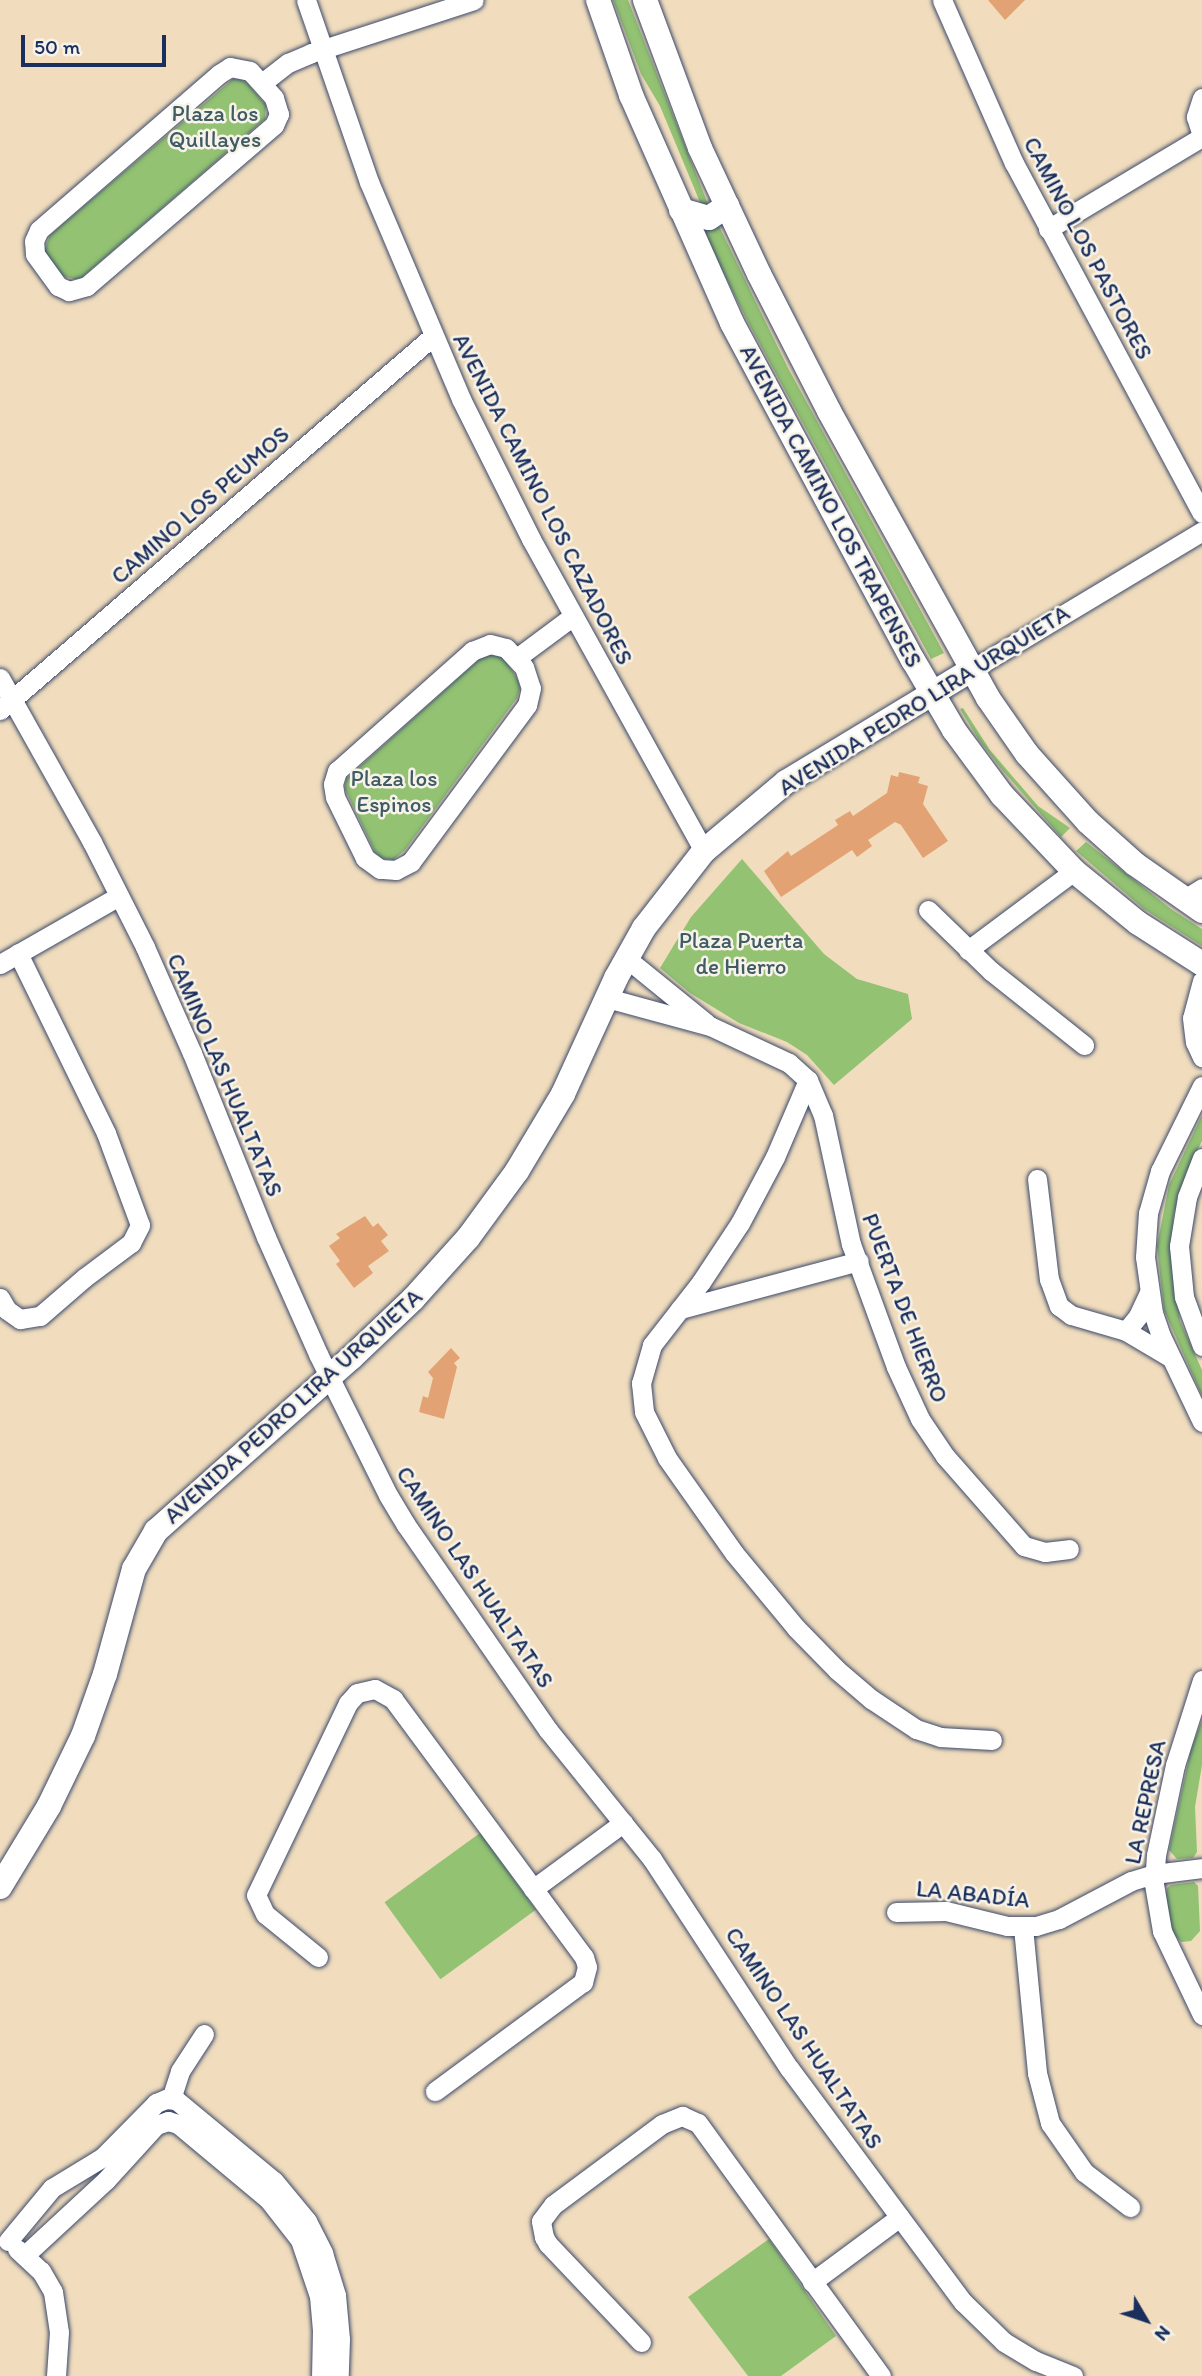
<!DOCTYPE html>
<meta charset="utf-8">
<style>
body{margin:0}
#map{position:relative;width:1202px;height:2376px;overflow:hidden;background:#f1ddbd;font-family:Itim,sans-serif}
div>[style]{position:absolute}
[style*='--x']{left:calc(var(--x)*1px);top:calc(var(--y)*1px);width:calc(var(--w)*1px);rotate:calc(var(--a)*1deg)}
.green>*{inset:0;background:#92c272;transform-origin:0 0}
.building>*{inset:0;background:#e3a273}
.roads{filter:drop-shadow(0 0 2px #3b496c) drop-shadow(0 0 2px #3b496c)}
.minor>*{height:19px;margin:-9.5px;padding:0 9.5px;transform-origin:9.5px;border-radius:9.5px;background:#fff}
.major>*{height:24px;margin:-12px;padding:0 12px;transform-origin:12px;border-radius:12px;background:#fff}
span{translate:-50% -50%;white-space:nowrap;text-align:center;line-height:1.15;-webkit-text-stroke:5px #f7f3e8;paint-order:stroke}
.park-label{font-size:23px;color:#3f5b64}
.street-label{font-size:23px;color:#1b2f5e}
.north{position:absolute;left:1111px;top:2285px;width:70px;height:70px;-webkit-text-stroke:5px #f7f3e8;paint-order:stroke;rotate:129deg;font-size:19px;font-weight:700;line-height:28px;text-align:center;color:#1b2f5e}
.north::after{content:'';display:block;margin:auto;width:24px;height:32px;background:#1b2f5e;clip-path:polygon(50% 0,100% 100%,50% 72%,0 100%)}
.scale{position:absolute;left:21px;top:35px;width:145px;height:32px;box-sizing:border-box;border:4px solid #1b2f5e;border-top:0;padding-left:9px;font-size:21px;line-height:24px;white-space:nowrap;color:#1b2f5e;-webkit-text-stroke:5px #f7f3e8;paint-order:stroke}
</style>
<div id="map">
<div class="green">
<i style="clip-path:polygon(613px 0,628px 0,709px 207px,702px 207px,660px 106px,641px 74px)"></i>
<i style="clip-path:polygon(233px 79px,241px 79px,248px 84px,266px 105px,265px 119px,79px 280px,62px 276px,44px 251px,50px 235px)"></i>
<i style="clip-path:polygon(718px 224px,788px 368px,944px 653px,931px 659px,749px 324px,701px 228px)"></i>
<i style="clip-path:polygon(493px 652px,504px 658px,518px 680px,520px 688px,517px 698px,405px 850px,393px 860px,381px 858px,375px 852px,345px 789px,346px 779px,484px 655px)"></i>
<i style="clip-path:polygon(963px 708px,990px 750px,1038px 806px,1070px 828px,1061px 837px,1003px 771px,979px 740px,960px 709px)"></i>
<i style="clip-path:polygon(1086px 842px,1171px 909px,1202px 929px,1202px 946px,1144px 909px,1076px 851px)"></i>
<i style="clip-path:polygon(742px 859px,824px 954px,857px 979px,908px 994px,912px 1019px,834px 1085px,807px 1055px,787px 1042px,739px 1023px,690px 993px,660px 968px,691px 917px)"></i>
<i style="clip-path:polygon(1202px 1115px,1202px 1141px,1187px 1171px,1174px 1214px,1171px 1252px,1180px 1321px,1202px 1370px,1202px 1396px,1164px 1310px,1157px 1246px,1169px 1185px)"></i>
<i style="clip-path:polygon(1202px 1720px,1202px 1765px,1195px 1807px,1197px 1852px,1193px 1858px,1177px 1859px,1169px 1850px,1191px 1749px)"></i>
<i style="left:480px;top:1833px;width:95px;height:118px;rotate:54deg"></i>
<i style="clip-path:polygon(1194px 1882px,1198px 1886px,1200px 1931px,1191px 1941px,1181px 1942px,1173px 1933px,1165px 1898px,1167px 1888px,1171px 1885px)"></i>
<i style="clip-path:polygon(769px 2239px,836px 2336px,781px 2376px,748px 2376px,688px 2297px)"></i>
</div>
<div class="building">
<i style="clip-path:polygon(988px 0,1025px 0,1005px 20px)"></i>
<i style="clip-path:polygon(899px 772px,920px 777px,918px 783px,928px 786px,923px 804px,948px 841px,923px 858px,901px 825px,895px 822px,868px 840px,872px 846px,857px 857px,852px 850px,781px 897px,764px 871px,788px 851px,791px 856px,838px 825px,835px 820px,850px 811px,853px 816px,887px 793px,891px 775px,898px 777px)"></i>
<i style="clip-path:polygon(365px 1216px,373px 1227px,378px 1223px,388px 1235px,381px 1241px,389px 1251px,368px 1266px,373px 1273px,354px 1288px,336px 1264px,340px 1261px,329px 1246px,340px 1238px,336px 1234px)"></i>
<i style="clip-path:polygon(451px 1348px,460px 1358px,454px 1363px,457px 1367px,444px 1419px,419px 1412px,423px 1396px,428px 1398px,433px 1378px,428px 1372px)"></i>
</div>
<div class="roads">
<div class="minor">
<i style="--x:306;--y:0;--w:193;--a:70.9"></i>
<i style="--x:369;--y:182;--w:236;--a:67"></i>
<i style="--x:461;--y:399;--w:157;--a:63.4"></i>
<i style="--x:531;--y:539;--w:357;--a:61"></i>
<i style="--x:942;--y:0;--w:178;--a:66.2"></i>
<i style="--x:1014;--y:163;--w:397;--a:61.8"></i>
<i style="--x:230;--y:67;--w:20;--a:11"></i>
<i style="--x:250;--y:71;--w:36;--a:48"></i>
<i style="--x:274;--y:98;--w:17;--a:73"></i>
<i style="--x:279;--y:114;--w:12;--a:114"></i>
<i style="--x:274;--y:125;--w:247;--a:139.3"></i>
<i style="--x:87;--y:286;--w:19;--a:164"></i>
<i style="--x:69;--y:291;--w:12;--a:-156"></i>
<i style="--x:58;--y:286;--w:39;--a:-126"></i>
<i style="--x:35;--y:254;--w:13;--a:-94"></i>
<i style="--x:34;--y:241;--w:12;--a:-66"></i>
<i style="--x:39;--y:230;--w:238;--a:-40.9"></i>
<i style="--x:219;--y:74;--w:13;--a:-32"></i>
<i style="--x:262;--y:83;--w:33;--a:-38"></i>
<i style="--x:288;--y:63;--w:25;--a:-23"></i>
<i style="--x:311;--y:53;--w:171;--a:-18"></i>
<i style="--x:1202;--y:98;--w:20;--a:108"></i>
<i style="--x:1196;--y:117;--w:19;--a:72"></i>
<i style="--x:1048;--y:229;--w:179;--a:-30.9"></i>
<i style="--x:490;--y:644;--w:16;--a:14"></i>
<i style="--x:506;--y:648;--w:26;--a:47"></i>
<i style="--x:524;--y:667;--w:22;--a:72"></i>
<i style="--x:531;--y:688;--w:17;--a:103"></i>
<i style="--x:527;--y:705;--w:195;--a:126.5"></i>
<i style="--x:411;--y:862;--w:17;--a:152"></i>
<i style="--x:396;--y:870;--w:16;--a:-176"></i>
<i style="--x:380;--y:869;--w:19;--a:-144"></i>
<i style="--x:365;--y:858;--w:68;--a:-116.2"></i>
<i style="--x:335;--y:797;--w:13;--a:-99"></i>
<i style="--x:333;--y:784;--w:14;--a:-73"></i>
<i style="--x:337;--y:771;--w:181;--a:-41.6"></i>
<i style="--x:472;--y:651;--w:19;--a:-21"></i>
<i style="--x:518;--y:657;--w:69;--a:-36.7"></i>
<i style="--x:971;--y:670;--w:270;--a:-31"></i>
<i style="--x:0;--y:678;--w:188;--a:60.7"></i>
<i style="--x:92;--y:842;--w:118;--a:63.2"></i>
<i style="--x:145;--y:947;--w:116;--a:66.1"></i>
<i style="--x:192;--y:1053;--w:198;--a:68.1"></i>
<i style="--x:266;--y:1237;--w:128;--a:66"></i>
<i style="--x:318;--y:1354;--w:157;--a:63.6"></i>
<i style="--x:388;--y:1495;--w:35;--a:59"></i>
<i style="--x:406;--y:1525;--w:249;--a:55.3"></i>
<i style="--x:548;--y:1730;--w:166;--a:51.1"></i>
<i style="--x:652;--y:1859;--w:250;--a:56.8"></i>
<i style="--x:789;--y:2068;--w:292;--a:53.4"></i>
<i style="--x:963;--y:2302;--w:57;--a:44.3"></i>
<i style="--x:1004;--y:2342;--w:37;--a:31"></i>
<i style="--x:1036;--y:2361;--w:40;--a:22"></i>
<i style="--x:0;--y:710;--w:571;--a:-40.81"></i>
<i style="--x:1183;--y:900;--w:22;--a:-32"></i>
<i style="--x:928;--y:910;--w:88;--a:44.1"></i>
<i style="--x:991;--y:971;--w:119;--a:38.5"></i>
<i style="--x:968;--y:950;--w:132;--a:-36.7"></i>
<i style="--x:626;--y:958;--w:103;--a:39.1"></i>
<i style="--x:0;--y:964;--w:137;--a:-29.7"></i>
<i style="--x:1202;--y:981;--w:38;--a:105"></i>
<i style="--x:1192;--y:1018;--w:24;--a:83"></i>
<i style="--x:1195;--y:1042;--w:17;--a:65"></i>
<i style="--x:607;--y:998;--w:107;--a:15.2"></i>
<i style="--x:710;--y:1026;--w:87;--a:25.1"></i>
<i style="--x:789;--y:1063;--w:25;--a:42"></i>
<i style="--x:808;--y:1080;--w:38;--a:67"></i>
<i style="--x:823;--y:1115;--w:132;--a:77.8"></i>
<i style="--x:851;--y:1244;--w:131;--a:69.9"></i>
<i style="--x:896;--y:1367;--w:57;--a:65.2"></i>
<i style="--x:920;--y:1419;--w:45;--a:56"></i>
<i style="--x:945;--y:1456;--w:120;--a:48.7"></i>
<i style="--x:1024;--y:1546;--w:22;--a:16"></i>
<i style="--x:1045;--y:1552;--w:24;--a:-7"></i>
<i style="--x:808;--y:1080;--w:84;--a:113.2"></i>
<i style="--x:775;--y:1157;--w:75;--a:117.9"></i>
<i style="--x:740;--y:1223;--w:71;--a:123.5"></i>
<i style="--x:701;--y:1282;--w:80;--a:127.9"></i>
<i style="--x:652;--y:1345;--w:40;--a:106"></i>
<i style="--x:641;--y:1383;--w:29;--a:84"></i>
<i style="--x:644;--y:1412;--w:51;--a:63.4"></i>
<i style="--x:667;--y:1458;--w:116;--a:54.8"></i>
<i style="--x:734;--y:1553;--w:97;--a:50.4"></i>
<i style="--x:796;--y:1628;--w:59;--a:45.7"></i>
<i style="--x:837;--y:1670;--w:45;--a:40.5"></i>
<i style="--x:871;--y:1699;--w:54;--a:33.7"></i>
<i style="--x:916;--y:1729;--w:25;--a:18"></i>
<i style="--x:940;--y:1737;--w:52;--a:3.3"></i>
<i style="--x:1202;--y:1086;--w:95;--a:116.3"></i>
<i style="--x:1160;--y:1171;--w:44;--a:105.9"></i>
<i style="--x:1148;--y:1213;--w:44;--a:93.9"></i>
<i style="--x:1145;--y:1257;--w:57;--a:81.9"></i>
<i style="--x:1153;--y:1313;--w:24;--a:71"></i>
<i style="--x:1161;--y:1336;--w:95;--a:64.5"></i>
<i style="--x:1202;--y:1158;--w:42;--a:111"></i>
<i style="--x:1187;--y:1197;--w:50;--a:99.3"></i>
<i style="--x:1179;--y:1246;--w:51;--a:84.4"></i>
<i style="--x:1184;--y:1297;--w:52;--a:69.8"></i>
<i style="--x:1037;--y:1179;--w:101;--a:83.2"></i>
<i style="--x:1049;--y:1279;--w:29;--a:70"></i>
<i style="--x:1059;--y:1306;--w:15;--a:37"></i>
<i style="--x:1071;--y:1315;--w:57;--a:16.2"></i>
<i style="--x:1126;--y:1331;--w:51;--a:30.6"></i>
<i style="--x:0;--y:1298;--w:14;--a:60"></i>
<i style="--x:7;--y:1310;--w:16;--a:35"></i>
<i style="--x:20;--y:1319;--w:20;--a:-9"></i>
<i style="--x:40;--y:1316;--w:58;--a:-40.8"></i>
<i style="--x:84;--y:1278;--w:59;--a:-36.7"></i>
<i style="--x:131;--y:1243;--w:20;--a:-63"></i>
<i style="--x:140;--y:1225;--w:98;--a:-110.3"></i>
<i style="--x:106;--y:1133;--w:200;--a:-116.1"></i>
<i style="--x:680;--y:1309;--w:185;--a:-15"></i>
<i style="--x:1126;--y:1331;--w:19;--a:-51"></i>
<i style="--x:1138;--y:1316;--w:26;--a:-65"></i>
<i style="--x:1202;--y:1680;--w:89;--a:107.6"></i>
<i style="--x:1175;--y:1765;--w:92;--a:101.9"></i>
<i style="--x:1156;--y:1855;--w:29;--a:94"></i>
<i style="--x:1154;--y:1884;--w:48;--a:80.3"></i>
<i style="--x:1162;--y:1931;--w:93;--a:64.5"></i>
<i style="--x:533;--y:1889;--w:112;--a:-36.3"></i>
<i style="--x:896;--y:1912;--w:50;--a:-1.1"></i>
<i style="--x:946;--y:1911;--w:63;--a:13.8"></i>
<i style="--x:1007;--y:1926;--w:29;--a:0"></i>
<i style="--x:1036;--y:1926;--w:24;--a:-17"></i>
<i style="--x:1059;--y:1919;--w:81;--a:-27.8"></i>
<i style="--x:1131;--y:1881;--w:24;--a:-17"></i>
<i style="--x:1154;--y:1874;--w:48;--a:-7.1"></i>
<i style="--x:1023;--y:1927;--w:147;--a:84.5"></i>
<i style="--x:1037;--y:2073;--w:52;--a:75.4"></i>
<i style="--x:1050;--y:2123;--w:60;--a:55.2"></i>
<i style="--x:1084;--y:2172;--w:58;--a:37.3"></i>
<i style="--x:318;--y:1957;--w:68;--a:-140.9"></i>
<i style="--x:265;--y:1914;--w:21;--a:-115"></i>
<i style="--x:256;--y:1895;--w:213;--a:-64.4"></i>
<i style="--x:348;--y:1703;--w:13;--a:-48"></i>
<i style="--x:357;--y:1693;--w:18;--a:-13"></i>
<i style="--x:375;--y:1689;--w:21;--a:29"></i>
<i style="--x:393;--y:1699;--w:321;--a:53.5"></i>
<i style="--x:584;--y:1957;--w:10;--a:73"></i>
<i style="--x:587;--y:1967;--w:16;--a:105"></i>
<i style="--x:583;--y:1982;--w:184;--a:143.6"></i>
<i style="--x:171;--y:2099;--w:29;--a:-72"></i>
<i style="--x:180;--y:2071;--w:44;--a:-57"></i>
<i style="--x:8;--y:2241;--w:69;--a:-50.3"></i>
<i style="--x:52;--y:2188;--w:60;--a:-31.3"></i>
<i style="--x:103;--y:2157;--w:76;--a:-45.5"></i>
<i style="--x:156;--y:2103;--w:11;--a:-22"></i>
<i style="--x:166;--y:2099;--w:10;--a:6"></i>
<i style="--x:176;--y:2100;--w:127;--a:39.6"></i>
<i style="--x:274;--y:2181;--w:52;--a:50.5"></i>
<i style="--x:307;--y:2221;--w:36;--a:63"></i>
<i style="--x:323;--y:2253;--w:44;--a:72.8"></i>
<i style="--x:336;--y:2295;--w:44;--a:84.8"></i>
<i style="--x:340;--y:2339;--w:37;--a:92"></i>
<i style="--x:17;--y:2249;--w:33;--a:43"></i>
<i style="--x:41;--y:2271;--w:24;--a:60"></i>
<i style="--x:53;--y:2292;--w:40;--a:81.5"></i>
<i style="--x:59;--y:2332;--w:44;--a:93.9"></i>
<i style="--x:25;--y:2255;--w:110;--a:-42.8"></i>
<i style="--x:106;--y:2180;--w:74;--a:-47.7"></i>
<i style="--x:156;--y:2125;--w:13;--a:-18"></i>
<i style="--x:168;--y:2121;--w:10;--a:17"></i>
<i style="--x:178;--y:2124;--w:117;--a:39.8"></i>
<i style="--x:268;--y:2199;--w:52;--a:52"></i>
<i style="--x:300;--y:2240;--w:59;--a:71.3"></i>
<i style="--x:319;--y:2296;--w:34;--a:85"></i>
<i style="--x:322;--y:2330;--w:46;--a:91.2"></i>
<i style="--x:812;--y:2282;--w:109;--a:-36.5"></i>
<i style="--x:641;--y:2342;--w:135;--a:-133.5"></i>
<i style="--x:548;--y:2244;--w:8;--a:-120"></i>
<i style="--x:544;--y:2237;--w:16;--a:-101"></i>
<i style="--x:541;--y:2221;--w:20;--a:-53"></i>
<i style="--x:553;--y:2205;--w:136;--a:-36.6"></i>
<i style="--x:662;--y:2124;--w:22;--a:-22"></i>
<i style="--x:682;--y:2116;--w:17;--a:24"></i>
<i style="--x:698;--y:2123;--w:312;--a:54.1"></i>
</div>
<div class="major">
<i style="--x:598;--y:0;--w:101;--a:70.8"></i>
<i style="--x:631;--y:95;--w:249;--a:66.1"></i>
<i style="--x:732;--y:323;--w:383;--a:61.8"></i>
<i style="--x:913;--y:660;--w:81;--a:59.6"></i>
<i style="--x:954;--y:730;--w:81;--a:53.6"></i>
<i style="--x:1002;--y:795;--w:105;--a:46.5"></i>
<i style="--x:1074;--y:871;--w:82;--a:39.1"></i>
<i style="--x:1138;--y:923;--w:76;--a:32.6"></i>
<i style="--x:645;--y:0;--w:158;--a:69.6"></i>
<i style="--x:700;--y:148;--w:139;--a:64.9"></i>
<i style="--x:759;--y:274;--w:154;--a:62.9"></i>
<i style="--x:829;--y:411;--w:328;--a:61"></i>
<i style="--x:988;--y:698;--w:68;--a:55.1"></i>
<i style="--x:1027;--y:754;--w:91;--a:48.1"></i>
<i style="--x:1088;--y:822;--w:63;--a:41.8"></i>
<i style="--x:1135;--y:864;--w:82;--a:35"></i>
<i style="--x:681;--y:210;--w:29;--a:16"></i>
<i style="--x:709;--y:218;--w:22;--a:-34"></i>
<i style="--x:0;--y:1887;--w:95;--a:-58.8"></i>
<i style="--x:49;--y:1806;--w:78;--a:-64.1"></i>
<i style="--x:83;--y:1736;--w:66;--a:-70.5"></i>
<i style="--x:105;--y:1674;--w:109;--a:-74.6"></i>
<i style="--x:134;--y:1569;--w:44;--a:-59.9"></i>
<i style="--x:156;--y:1531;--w:261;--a:-41.6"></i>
<i style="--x:351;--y:1358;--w:86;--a:-43.6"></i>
<i style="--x:413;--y:1299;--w:82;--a:-48"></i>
<i style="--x:468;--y:1238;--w:83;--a:-53.8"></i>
<i style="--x:517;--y:1171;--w:90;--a:-59.1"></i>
<i style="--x:563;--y:1094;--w:128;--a:-65.4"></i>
<i style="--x:616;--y:978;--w:57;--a:-60.8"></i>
<i style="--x:644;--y:928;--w:98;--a:-52.1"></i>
<i style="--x:704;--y:851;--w:107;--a:-40.1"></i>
<i style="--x:786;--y:782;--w:216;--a:-31.2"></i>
</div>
</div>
<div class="park-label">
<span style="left:215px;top:126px">Plaza los<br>Quillayes</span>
<span style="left:394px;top:791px">Plaza los<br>Espinos</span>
<span style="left:741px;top:953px">Plaza Puerta<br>de Hierro</span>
</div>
<div class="street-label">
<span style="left:1088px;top:248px;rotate:62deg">CAMINO LOS PASTORES</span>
<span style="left:543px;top:499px;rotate:63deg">AVENIDA CAMINO LOS CAZADORES</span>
<span style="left:200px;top:505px;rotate:-41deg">CAMINO LOS PEUMOS</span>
<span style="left:831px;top:506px;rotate:62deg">AVENIDA CAMINO LOS TRAPENSES</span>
<span style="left:924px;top:700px;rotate:-32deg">AVENIDA PEDRO LIRA URQUIETA</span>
<span style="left:225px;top:1075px;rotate:67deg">CAMINO LAS HUALTATAS</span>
<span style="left:905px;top:1308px;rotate:69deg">PUERTA DE HIERRO</span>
<span style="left:293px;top:1406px;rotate:-42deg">AVENIDA PEDRO LIRA URQUIETA</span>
<span style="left:475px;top:1577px;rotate:56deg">CAMINO LAS HUALTATAS</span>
<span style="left:1145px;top:1802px;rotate:-78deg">LA REPRESA</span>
<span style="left:973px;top:1894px;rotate:6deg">LA ABADÍA</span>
<span style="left:804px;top:2038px;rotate:56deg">CAMINO LAS HUALTATAS</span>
</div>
<div class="north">N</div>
<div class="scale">50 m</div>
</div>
